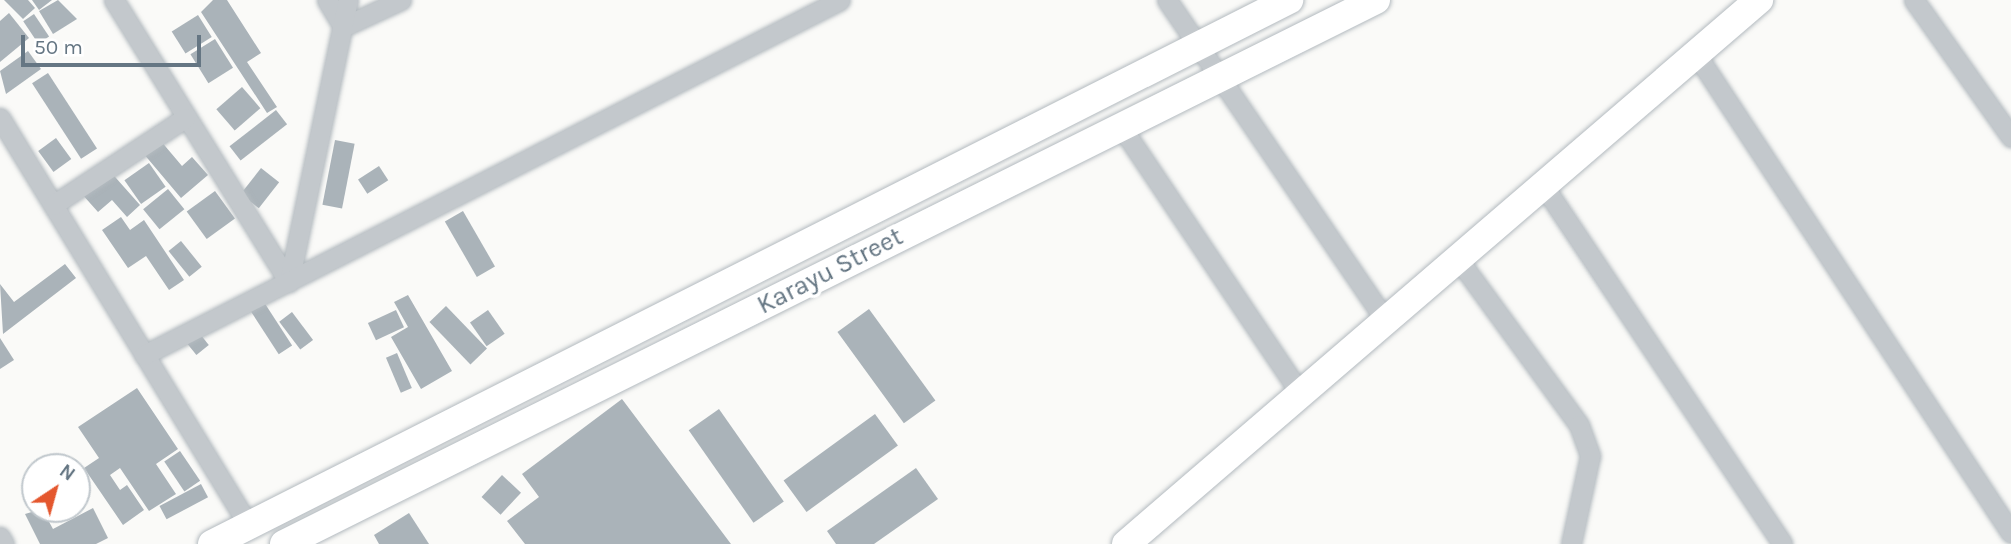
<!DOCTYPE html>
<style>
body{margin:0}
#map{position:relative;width:2011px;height:544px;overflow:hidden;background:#fafaf8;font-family:Karla,sans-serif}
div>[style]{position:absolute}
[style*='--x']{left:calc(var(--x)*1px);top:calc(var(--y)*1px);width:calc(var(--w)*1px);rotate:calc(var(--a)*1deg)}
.building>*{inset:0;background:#aab3b9;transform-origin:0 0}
.roads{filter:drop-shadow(0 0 2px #b3babf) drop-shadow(0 0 2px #b3babf)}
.street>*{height:19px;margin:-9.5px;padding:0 9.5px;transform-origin:9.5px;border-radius:9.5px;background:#c3c8cc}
.secondary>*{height:28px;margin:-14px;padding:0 14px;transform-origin:14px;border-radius:14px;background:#fff}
span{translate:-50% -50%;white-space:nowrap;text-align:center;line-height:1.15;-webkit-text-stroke:7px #fff;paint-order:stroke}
.street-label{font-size:26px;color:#657683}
.north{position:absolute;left:21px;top:453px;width:70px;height:70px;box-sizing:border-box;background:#fff;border:2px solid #c1c8cd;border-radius:50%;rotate:36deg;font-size:19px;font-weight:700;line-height:28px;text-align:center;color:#657683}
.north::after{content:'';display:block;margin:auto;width:24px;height:32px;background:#e4572e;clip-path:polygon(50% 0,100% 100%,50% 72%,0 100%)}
.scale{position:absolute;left:21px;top:35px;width:180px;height:32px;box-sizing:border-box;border:4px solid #657683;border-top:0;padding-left:9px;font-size:21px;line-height:24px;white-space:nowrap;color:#657683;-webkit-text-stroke:5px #fff;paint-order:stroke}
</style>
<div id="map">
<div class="building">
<i style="clip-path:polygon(4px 0,28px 0,35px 8px,23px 19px)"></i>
<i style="clip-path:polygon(32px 0,52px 0,39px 10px)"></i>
<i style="clip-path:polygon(58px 0,77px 19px,53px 34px,39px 11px)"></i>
<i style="clip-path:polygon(213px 0,227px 0,261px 53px,247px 62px,277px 107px,267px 113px,201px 12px)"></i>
<i style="clip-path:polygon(9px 13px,29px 38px,0 62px,0 21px)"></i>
<i style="left:34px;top:14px;width:27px;height:13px;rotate:56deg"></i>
<i style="left:198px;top:15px;width:26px;height:31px;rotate:58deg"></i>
<i style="left:215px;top:39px;width:34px;height:29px;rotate:58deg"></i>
<i style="clip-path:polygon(28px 51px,41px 69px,6px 94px,0 71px)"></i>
<i style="left:48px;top:73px;width:90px;height:19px;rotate:57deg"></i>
<i style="left:242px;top:87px;width:28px;height:34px;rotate:49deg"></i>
<i style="left:276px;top:110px;width:18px;height:59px;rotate:52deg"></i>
<i style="left:56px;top:138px;width:26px;height:22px;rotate:54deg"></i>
<i style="clip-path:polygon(160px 140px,182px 166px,192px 157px,208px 175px,181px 198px,143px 153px)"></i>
<i style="left:335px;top:140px;width:20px;height:66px;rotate:11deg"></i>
<i style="left:149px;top:163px;width:29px;height:30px;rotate:55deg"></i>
<i style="left:379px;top:166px;width:17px;height:25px;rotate:57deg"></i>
<i style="left:261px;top:168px;width:23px;height:33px;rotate:38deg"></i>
<i style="clip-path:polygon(108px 169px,140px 205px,127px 217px,112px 200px,98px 212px,81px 193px)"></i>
<i style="left:168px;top:189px;width:26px;height:32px;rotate:51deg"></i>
<i style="left:215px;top:191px;width:34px;height:35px;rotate:54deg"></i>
<i style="left:463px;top:211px;width:64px;height:21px;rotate:60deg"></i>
<i style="clip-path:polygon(121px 217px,130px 230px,144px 220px,184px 280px,169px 290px,146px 256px,128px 268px,102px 230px)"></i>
<i style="left:181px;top:241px;width:33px;height:16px;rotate:51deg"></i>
<i style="clip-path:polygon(65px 264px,76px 278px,3px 334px,0 284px,14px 302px)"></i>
<i style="clip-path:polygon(408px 295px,452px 371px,421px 389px,391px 337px,408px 327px,394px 302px)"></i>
<i style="left:260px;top:296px;width:59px;height:16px;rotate:57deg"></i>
<i style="left:446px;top:306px;width:59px;height:23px;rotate:46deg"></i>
<i style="left:869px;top:309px;width:113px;height:39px;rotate:54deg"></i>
<i style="left:396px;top:310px;width:19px;height:31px;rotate:65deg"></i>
<i style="left:488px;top:310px;width:29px;height:22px;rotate:55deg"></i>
<i style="left:292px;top:312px;width:35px;height:16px;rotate:53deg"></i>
<i style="left:200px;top:334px;width:14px;height:16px;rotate:51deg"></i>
<i style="clip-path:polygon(0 338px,14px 360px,0 369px)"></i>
<i style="left:397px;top:353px;width:38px;height:12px;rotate:67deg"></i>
<i style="clip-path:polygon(137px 388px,178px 449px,156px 464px,176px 494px,149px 511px,120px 468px,110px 475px,120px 490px,127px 485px,144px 510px,123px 525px,84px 468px,99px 458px,78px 427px)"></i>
<i style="clip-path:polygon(622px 399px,731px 544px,525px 544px,507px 521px,539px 497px,522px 474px)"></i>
<i style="left:719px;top:409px;width:113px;height:37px;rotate:55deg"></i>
<i style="left:875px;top:414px;width:39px;height:113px;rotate:54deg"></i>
<i style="left:180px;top:451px;width:36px;height:19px;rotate:56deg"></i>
<i style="clip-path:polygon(916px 468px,938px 499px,874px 544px,836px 544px,827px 531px)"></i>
<i style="left:502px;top:475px;width:26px;height:30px;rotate:43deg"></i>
<i style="left:201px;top:484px;width:15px;height:47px;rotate:62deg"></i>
<i style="clip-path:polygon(93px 508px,108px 538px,96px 544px,40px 544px,25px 514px,42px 509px,53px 529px)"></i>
<i style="clip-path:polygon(409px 513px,429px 544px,379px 544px,374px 535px)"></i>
</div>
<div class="roads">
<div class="street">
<i style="--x:114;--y:0;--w:332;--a:58.2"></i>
<i style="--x:327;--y:0;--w:31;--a:59"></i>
<i style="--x:343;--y:27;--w:64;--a:-25"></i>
<i style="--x:1167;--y:0;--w:389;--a:55.7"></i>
<i style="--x:1914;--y:0;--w:168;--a:54.7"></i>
<i style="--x:1696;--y:54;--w:573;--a:56.67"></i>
<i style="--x:0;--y:118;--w:478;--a:58.6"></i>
<i style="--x:1120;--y:125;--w:324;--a:56.1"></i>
<i style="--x:1543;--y:185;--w:431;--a:56.3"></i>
<i style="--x:53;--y:205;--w:158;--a:-33.4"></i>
<i style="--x:1458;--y:259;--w:205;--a:53.9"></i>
<i style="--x:1579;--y:425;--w:33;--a:70"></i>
<i style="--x:1590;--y:456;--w:90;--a:102.2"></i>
<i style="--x:289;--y:282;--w:288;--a:-78.2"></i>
<i style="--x:144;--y:355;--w:781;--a:-27.02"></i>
<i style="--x:0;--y:537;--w:8;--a:60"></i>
</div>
<div class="secondary">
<i style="--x:212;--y:544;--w:1207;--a:-26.8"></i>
<i style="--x:284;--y:544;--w:1220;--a:-26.48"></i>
<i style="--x:1126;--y:544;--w:835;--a:-40.68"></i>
</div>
</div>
<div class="street-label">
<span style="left:830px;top:271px;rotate:-27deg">Karayu Street</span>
</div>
<div class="north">N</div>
<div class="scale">50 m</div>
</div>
